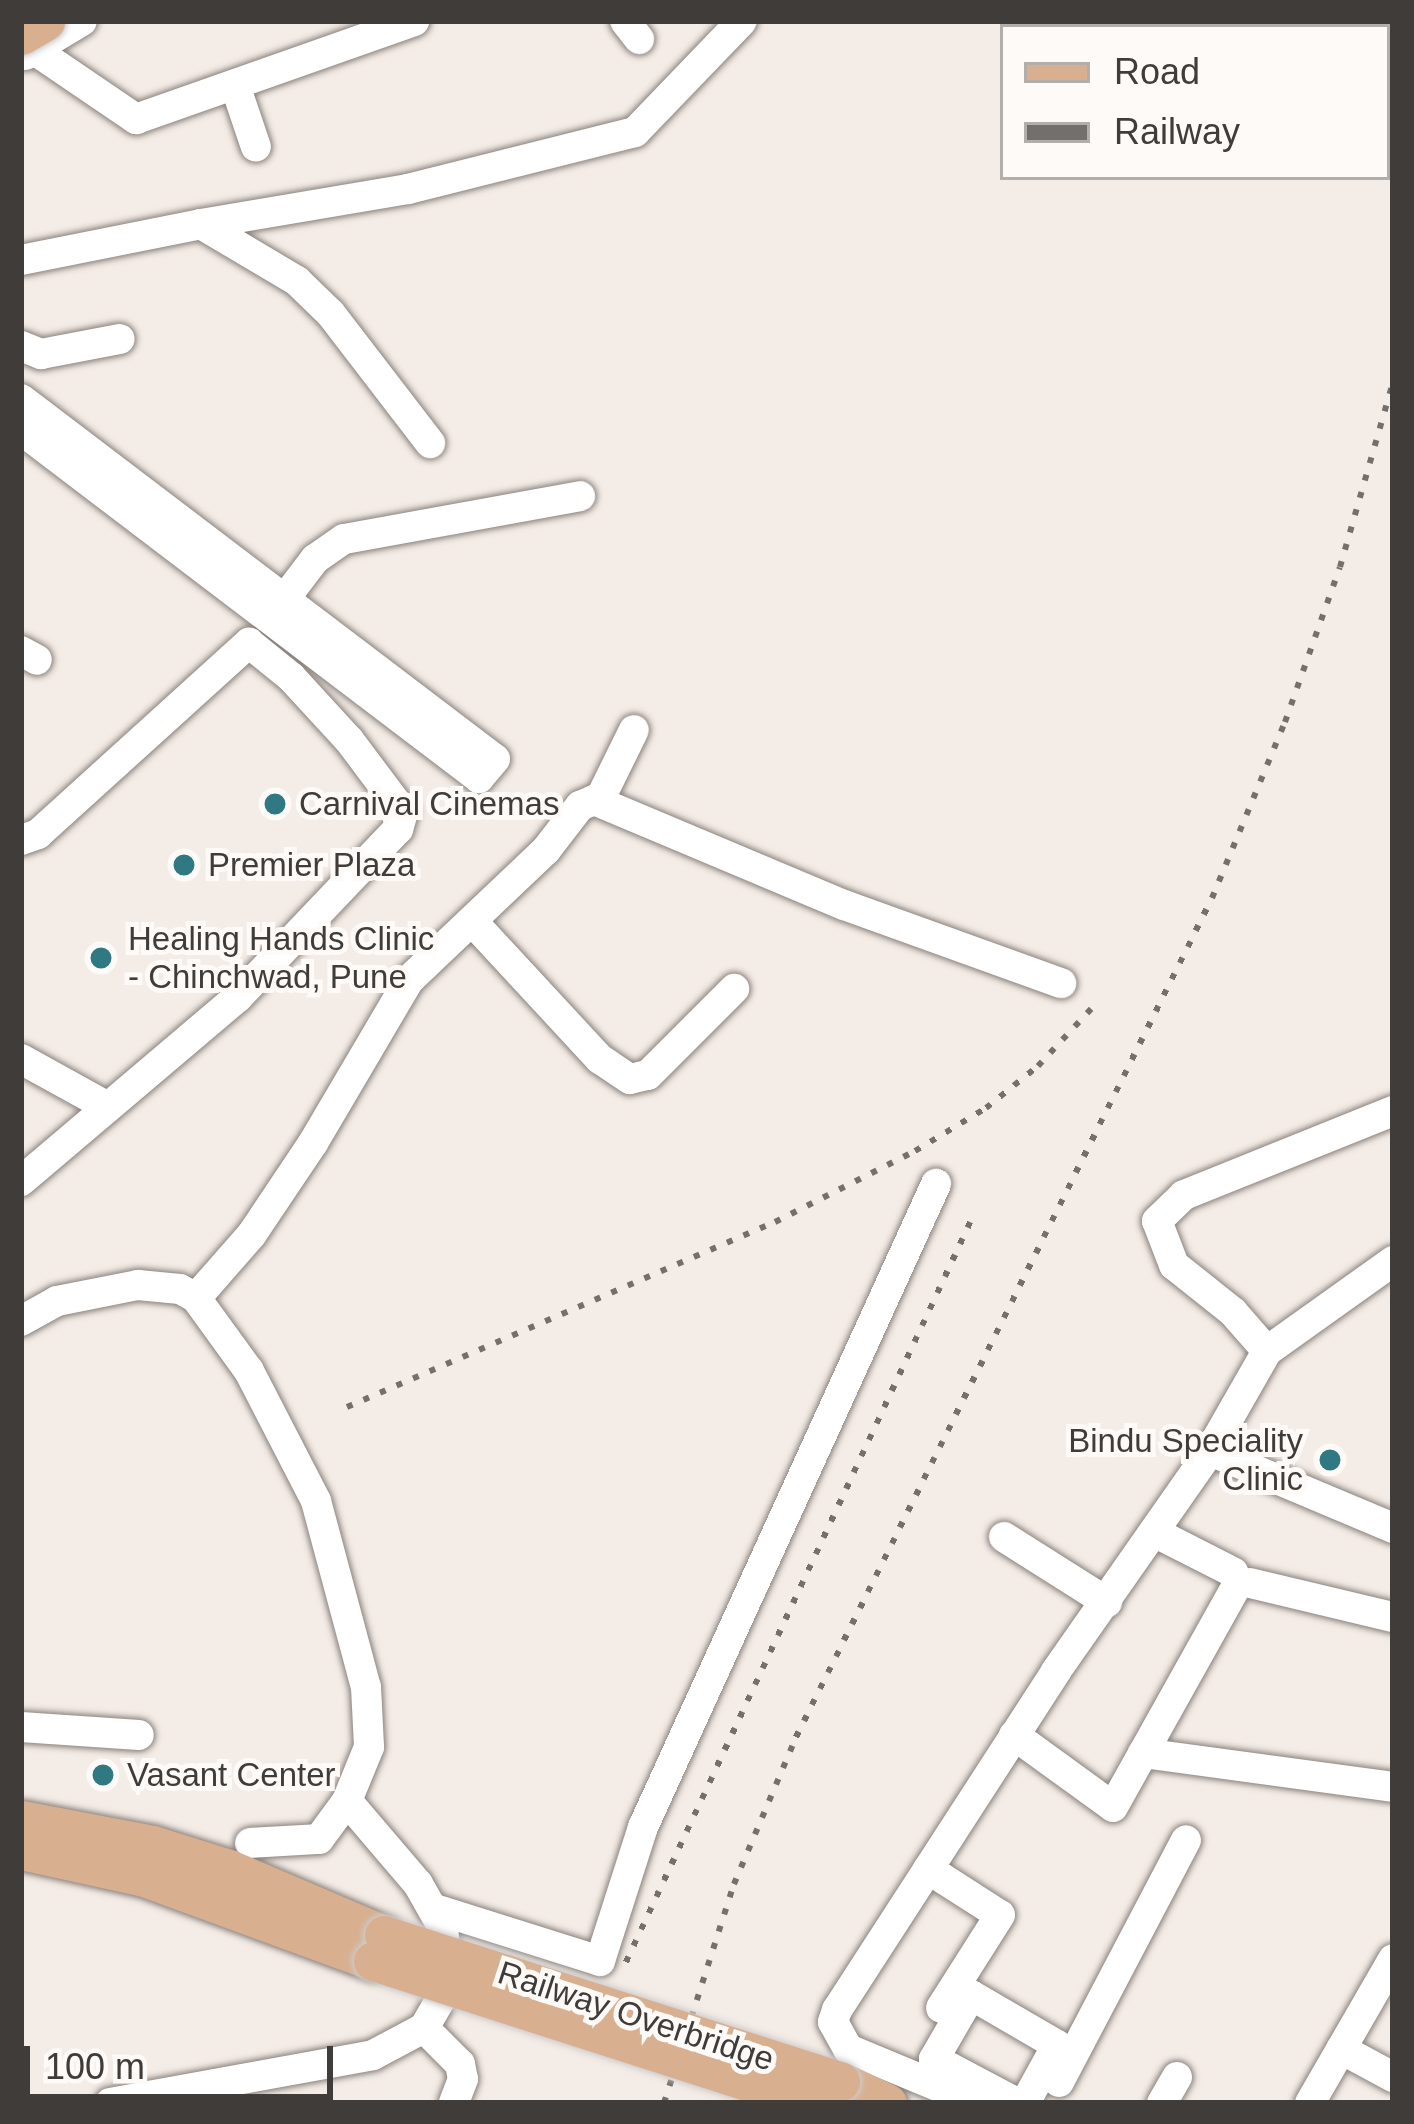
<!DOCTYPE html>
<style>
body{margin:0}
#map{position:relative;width:1414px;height:2124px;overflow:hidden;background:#f4ece6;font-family:Helvetica,sans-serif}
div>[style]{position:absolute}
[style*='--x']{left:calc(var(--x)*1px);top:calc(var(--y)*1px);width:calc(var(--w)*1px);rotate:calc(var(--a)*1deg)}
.roads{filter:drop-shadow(0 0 3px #8a827d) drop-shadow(0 0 3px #8a827d)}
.minor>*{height:30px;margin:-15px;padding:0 15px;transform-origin:15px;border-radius:15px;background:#fff}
.major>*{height:39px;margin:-19.5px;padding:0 19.5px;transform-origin:19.5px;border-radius:19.5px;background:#d9b08f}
.rail>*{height:6px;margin-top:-3px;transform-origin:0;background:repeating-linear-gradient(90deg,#736f6c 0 6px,transparent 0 18px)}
.bridges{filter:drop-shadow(0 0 3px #cdcccc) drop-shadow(0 0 3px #cdcccc)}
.major-bridge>*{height:39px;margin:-19.5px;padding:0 19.5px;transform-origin:19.5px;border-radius:19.5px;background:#d9b08f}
.dots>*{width:33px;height:33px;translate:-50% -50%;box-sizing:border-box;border:6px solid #fefaf8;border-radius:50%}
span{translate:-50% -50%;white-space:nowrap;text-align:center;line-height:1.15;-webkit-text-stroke:10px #fefaf8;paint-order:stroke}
.poi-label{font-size:33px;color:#3f3c3a}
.left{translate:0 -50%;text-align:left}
.right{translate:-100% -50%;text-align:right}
.street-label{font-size:33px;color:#3f3c3a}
.frame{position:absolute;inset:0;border:24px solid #3f3c3a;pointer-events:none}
.legend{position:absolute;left:1000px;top:24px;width:390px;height:156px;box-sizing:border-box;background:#fefaf8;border:3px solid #b2aeac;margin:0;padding:15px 21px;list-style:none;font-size:36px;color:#3f3c3a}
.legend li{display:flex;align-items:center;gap:24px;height:60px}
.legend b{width:60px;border:3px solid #b2aeac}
.scale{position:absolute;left:24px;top:2046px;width:309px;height:54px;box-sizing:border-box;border:6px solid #3f3c3a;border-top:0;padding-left:15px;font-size:36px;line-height:42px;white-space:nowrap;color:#3f3c3a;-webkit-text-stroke:9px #fefaf8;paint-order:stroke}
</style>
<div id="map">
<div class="roads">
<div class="minor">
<i style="--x:24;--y:21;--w:29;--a:72"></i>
<i style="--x:33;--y:49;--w:125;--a:34.2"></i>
<i style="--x:136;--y:119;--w:295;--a:-19.4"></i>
<i style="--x:625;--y:21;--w:23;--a:52"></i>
<i style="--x:25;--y:55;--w:66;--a:-30.8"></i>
<i style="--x:235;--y:85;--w:65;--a:71.3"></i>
<i style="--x:201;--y:224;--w:210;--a:-9.6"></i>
<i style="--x:408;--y:189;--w:234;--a:-14.1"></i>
<i style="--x:635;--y:132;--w:154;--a:-46.1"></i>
<i style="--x:21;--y:260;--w:184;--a:-11.3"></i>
<i style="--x:201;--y:224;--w:112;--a:30.7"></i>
<i style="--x:297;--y:281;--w:47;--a:44.1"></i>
<i style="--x:331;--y:314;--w:163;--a:52.5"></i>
<i style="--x:21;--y:346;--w:22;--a:22"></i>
<i style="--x:41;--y:354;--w:80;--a:-10.8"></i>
<i style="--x:21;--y:399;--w:595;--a:37.22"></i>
<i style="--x:495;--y:759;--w:25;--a:130"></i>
<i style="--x:479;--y:778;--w:575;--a:-142.77"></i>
<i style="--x:273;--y:614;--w:69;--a:-52.6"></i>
<i style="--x:315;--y:559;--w:35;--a:-35"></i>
<i style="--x:344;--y:539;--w:240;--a:-10.3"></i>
<i style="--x:21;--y:651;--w:18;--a:29"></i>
<i style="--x:599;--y:801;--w:79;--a:-63.8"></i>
<i style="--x:21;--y:840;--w:18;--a:-19"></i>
<i style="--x:38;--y:834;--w:285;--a:-42.2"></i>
<i style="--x:249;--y:643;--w:54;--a:39"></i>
<i style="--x:291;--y:677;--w:86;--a:47.4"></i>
<i style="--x:349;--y:740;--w:90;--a:53.1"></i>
<i style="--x:403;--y:812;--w:18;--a:106"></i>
<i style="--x:398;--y:829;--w:232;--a:133.6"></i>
<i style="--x:238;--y:997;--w:285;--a:139.7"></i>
<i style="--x:472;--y:921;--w:188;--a:47.2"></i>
<i style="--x:600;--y:1059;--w:36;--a:34"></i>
<i style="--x:630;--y:1079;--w:18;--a:-13"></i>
<i style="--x:648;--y:1075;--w:122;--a:-45"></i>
<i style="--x:21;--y:1059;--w:99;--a:28.9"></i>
<i style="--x:196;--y:1298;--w:85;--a:-48.8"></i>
<i style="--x:252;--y:1234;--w:110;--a:-56.2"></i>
<i style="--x:313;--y:1143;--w:189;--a:-59.5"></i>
<i style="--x:409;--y:980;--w:189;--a:-43.5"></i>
<i style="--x:546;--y:850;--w:56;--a:-52.3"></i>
<i style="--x:580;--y:806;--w:15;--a:-23"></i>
<i style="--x:594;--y:800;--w:271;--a:22.8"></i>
<i style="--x:844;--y:905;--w:231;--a:19.8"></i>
<i style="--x:21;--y:1321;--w:41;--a:-29.1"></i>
<i style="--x:57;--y:1301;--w:83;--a:-11.2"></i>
<i style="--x:138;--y:1285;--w:42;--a:5.4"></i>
<i style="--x:180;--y:1289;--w:18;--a:29"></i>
<i style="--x:196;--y:1298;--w:90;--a:54"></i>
<i style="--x:249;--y:1371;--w:146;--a:62.7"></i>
<i style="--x:316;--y:1501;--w:193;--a:75"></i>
<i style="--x:366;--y:1687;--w:60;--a:87.1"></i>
<i style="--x:369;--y:1747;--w:58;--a:112.2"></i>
<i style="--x:347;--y:1801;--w:47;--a:126.4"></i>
<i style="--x:319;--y:1839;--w:69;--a:176.7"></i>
<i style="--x:1267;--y:1351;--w:52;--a:-131.1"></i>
<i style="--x:1233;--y:1312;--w:75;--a:-141.5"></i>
<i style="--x:1174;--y:1265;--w:47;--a:-111.1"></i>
<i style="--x:1157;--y:1221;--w:37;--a:-44"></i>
<i style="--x:1184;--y:1195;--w:225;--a:-21.9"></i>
<i style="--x:1210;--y:1451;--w:199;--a:22.8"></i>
<i style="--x:1154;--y:1532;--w:89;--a:26.9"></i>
<i style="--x:1004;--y:1537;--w:122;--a:32.3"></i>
<i style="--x:1250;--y:1583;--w:147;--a:13.4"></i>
<i style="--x:21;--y:1727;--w:118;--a:3.9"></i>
<i style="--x:1014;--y:1735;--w:122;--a:36"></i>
<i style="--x:1113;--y:1807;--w:250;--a:-60.8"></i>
<i style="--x:1143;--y:1753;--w:252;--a:7.7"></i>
<i style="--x:928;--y:1869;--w:85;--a:32.6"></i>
<i style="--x:1000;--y:1915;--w:110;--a:122.4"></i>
<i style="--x:435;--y:1909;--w:173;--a:17.5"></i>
<i style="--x:600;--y:1961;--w:141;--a:-72.2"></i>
<i style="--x:643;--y:1827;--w:707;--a:-65.5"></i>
<i style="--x:424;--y:2028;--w:51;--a:45"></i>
<i style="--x:460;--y:2064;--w:15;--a:79"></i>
<i style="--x:463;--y:2079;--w:26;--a:111"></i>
<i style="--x:1341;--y:2049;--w:59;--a:28.3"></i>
<i style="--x:1059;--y:2082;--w:273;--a:-62.3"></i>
<i style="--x:110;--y:2103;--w:267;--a:-10.3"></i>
<i style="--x:373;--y:2055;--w:58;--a:-27.9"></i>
<i style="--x:424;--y:2028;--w:32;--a:-60"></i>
<i style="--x:440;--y:2000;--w:35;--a:-78"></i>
<i style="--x:447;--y:1966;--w:38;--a:-96"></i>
<i style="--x:443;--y:1928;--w:51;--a:-119.6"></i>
<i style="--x:418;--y:1884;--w:109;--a:-130.5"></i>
<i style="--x:978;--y:2103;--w:141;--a:-157.4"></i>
<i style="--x:848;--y:2049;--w:31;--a:-119"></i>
<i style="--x:833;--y:2022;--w:13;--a:-72"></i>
<i style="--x:837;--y:2010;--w:404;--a:-57.1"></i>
<i style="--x:1056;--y:1671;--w:269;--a:-55"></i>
<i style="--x:1210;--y:1451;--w:115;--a:-60.3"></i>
<i style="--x:1267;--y:1351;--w:155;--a:-35.5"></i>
<i style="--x:1017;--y:2103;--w:94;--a:-152.1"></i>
<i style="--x:934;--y:2059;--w:74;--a:-60"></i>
<i style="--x:971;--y:1995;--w:99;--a:30.2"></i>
<i style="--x:1057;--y:2045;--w:66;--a:118.9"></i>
<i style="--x:1162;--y:2103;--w:30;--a:-60"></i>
<i style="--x:1310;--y:2103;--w:166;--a:-60"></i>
</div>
<div class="major">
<i style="--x:21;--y:1820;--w:134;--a:10.7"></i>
<i style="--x:153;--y:1845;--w:80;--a:17.5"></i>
<i style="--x:229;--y:1869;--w:168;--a:23.1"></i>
<i style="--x:21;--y:1850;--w:126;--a:12.4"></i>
<i style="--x:144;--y:1877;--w:244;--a:20.1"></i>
<i style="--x:840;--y:2081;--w:52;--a:25.1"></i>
</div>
</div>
<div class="rail">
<i style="--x:347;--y:1407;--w:466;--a:-23.4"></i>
<i style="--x:775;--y:1222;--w:157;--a:-26.9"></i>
<i style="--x:915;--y:1151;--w:83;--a:-31.2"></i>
<i style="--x:986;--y:1108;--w:67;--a:-38.9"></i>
<i style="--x:1038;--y:1066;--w:78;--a:-47.1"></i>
<i style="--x:626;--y:1962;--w:825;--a:-65.05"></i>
<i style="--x:664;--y:2103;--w:230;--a:-72.3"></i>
<i style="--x:734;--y:1884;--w:160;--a:-67.1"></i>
<i style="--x:796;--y:1737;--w:936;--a:-63.63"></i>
<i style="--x:1212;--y:898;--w:191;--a:-67.5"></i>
<i style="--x:1285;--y:722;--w:164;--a:-70.5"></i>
<i style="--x:1340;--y:567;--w:192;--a:-74"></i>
</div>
<div class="bridges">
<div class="major-bridge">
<i style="--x:21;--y:35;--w:28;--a:-30"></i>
<i style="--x:384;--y:1935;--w:479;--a:17.8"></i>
<i style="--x:373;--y:1961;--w:465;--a:17.8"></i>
</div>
</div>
<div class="dots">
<i style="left:275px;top:804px;background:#307882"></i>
<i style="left:184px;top:865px;background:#307882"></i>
<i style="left:101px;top:958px;background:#307882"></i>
<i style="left:1330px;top:1460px;background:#307882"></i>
<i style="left:103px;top:1775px;background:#307882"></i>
</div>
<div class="poi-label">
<span class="left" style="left:299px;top:804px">Carnival Cinemas</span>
<span class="left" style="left:208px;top:865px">Premier Plaza</span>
<span class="left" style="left:128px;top:958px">Healing Hands Clinic<br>- Chinchwad, Pune</span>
<span class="right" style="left:1303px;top:1460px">Bindu Speciality<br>Clinic</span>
<span class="left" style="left:127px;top:1775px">Vasant Center</span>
</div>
<div class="street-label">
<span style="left:636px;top:2016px;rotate:18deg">Railway Overbridge</span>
</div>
<div class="frame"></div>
<ul class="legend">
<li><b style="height:15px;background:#d9b08f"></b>Road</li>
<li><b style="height:15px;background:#736f6c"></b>Railway</li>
</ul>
<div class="scale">100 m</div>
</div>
